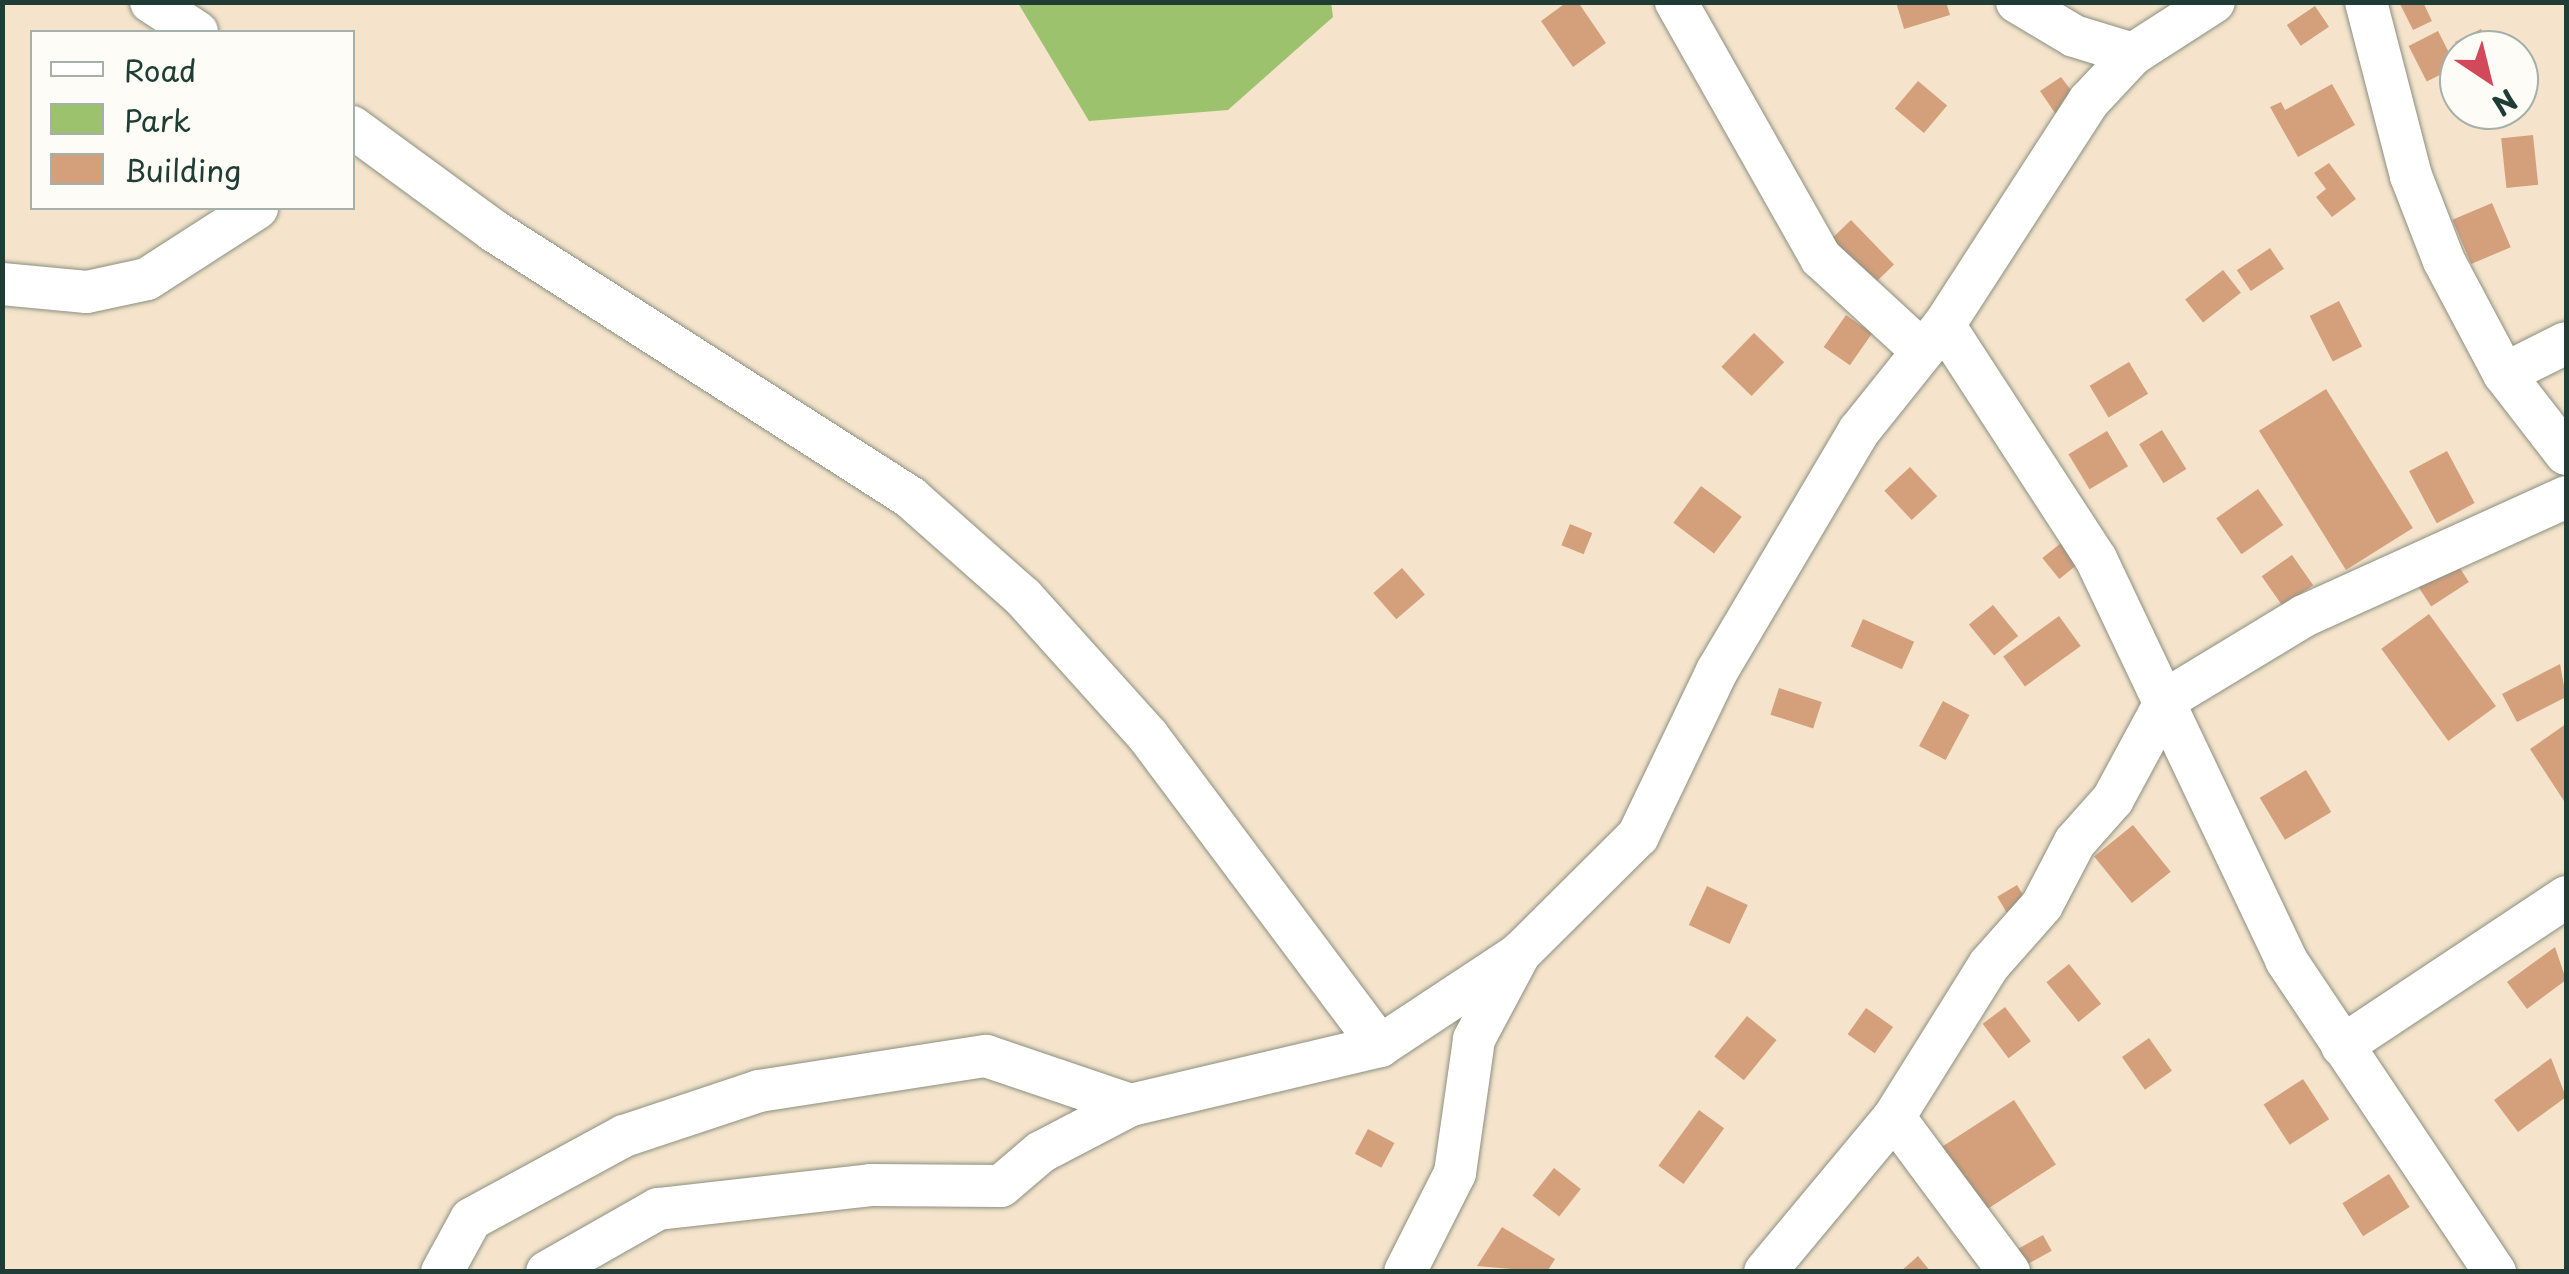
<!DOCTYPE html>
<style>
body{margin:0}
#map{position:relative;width:2569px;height:1274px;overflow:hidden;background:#f5e4cb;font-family:"Playpen Sans",sans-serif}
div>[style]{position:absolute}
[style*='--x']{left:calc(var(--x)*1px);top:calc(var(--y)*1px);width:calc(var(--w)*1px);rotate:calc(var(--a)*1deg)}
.green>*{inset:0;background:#9cc26d}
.building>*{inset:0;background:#d4a07c;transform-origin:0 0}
.roads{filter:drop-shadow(0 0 2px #8a9080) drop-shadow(0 0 2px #8a9080)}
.minor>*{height:42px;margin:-21px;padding:0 21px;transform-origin:21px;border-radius:21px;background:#fff}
span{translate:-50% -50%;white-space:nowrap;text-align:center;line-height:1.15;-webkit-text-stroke:9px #fdfcf7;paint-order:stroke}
.frame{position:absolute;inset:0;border:5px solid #1f3d34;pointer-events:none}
.legend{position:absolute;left:30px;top:30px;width:325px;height:180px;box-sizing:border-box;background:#fdfcf7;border:2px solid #a4b0a9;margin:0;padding:12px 18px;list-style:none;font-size:30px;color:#1f3d34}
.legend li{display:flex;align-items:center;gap:20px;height:50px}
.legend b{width:50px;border:2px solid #a4b0a9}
.north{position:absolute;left:2439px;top:30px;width:100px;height:100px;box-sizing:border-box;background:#fdfcf7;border:2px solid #a4b0a9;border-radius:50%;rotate:145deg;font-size:28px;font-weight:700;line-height:40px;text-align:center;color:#1f3d34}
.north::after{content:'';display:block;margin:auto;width:35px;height:45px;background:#d1495b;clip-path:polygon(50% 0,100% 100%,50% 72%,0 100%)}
</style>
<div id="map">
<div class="green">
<i style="clip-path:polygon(1331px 2px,1333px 17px,1228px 110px,1089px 121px,1018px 3px)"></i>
</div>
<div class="building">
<i style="clip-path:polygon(1567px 2px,1578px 2px,1606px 43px,1573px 67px,1541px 21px)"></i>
<i style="clip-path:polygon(1896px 2px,1946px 2px,1950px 15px,1904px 29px)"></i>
<i style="clip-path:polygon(2399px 2px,2423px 2px,2432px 21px,2413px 30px)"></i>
<i style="left:2315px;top:6px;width:25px;height:34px;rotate:56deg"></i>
<i style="clip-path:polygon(2481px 29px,2491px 50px,2459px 50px,2455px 42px)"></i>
<i style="left:2438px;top:31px;width:40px;height:33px;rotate:63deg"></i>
<i style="clip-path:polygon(2061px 77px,2074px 94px,2057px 116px,2040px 91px)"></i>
<i style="left:1918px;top:81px;width:38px;height:36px;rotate:40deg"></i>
<i style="clip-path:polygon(2332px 84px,2355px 125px,2298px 157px,2270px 107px,2281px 102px,2285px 110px)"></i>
<i style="left:2533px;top:135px;width:50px;height:32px;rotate:84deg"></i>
<i style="clip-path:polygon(2329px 163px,2356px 199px,2332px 217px,2316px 197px,2326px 189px,2314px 173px)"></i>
<i style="left:2492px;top:203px;width:48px;height:43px;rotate:67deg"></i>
<i style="left:1851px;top:220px;width:62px;height:38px;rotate:46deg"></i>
<i style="left:2270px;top:248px;width:25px;height:40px;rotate:56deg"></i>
<i style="left:2223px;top:270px;width:29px;height:48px;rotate:52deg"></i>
<i style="left:2339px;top:301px;width:51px;height:33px;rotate:63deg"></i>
<i style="left:1846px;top:315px;width:32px;height:39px;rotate:35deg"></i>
<i style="left:1754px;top:333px;width:42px;height:47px;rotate:44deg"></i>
<i style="left:2129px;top:362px;width:37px;height:46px;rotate:59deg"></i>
<i style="left:2326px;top:389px;width:164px;height:79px;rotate:58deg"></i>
<i style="left:2162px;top:430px;width:46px;height:27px;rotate:58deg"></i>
<i style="left:2107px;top:431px;width:41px;height:45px;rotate:59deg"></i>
<i style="left:2447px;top:451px;width:59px;height:43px;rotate:62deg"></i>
<i style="left:1910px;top:467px;width:40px;height:35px;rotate:47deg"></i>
<i style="left:1701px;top:486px;width:51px;height:46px;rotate:37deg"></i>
<i style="left:2258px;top:489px;width:44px;height:51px;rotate:55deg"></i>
<i style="left:1570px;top:524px;width:24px;height:23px;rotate:22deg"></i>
<i style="left:2061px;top:543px;width:27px;height:24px;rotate:51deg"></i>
<i style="left:2292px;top:555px;width:37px;height:37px;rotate:55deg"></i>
<i style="left:2452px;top:556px;width:31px;height:45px;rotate:57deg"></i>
<i style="left:1402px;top:568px;width:35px;height:38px;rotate:49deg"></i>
<i style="left:1993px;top:605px;width:40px;height:31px;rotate:51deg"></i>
<i style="left:2429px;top:614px;width:114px;height:59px;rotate:54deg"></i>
<i style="left:2059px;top:616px;width:37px;height:69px;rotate:54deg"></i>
<i style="left:1863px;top:619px;width:56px;height:30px;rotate:24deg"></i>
<i style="clip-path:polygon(2560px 664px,2566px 697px,2517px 722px,2502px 694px)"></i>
<i style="left:1779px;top:688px;width:45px;height:28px;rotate:18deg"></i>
<i style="left:1943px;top:701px;width:30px;height:51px;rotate:28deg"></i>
<i style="clip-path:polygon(2566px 724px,2566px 804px,2530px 749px)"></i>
<i style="left:2306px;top:770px;width:49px;height:54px;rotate:59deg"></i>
<i style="left:2133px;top:825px;width:60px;height:50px;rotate:51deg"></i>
<i style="left:2017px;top:885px;width:26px;height:23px;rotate:59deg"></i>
<i style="left:1707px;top:886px;width:45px;height:43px;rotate:25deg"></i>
<i style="clip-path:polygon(2555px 947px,2566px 980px,2527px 1009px,2507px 982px)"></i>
<i style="left:2069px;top:964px;width:51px;height:29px;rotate:51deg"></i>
<i style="left:2005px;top:1007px;width:43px;height:28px;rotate:53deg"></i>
<i style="left:1866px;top:1008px;width:33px;height:32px;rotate:35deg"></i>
<i style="left:1747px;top:1016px;width:38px;height:52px;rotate:39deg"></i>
<i style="left:2149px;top:1038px;width:40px;height:33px;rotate:55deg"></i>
<i style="clip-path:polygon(2551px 1058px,2566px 1097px,2518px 1132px,2494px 1100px)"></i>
<i style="left:2303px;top:1079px;width:48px;height:47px;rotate:57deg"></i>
<i style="left:2014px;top:1100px;width:77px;height:89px;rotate:57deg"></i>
<i style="left:1699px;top:1110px;width:31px;height:69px;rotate:36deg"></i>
<i style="left:1368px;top:1129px;width:30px;height:28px;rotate:28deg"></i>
<i style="left:1554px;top:1168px;width:34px;height:35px;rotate:38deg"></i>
<i style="left:2389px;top:1174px;width:39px;height:55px;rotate:58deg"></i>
<i style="clip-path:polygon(1502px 1227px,1555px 1259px,1547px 1272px,1477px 1266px)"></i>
<i style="left:2043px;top:1235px;width:18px;height:31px;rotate:61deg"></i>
<i style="clip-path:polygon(1918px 1256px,1931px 1272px,1900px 1272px)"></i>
</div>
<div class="roads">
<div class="minor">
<i style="--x:151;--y:2;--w:55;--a:33.1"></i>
<i style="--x:1676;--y:2;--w:294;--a:60.5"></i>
<i style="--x:1821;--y:258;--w:133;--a:42.6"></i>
<i style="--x:2017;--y:2;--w:66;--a:30.8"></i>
<i style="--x:2074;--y:36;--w:62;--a:17"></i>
<i style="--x:2366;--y:2;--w:180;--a:75.5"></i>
<i style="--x:2411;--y:176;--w:91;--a:68.8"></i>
<i style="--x:2444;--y:261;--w:128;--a:62"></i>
<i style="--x:2504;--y:374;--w:101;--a:52.2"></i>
<i style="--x:352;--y:127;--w:176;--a:36.2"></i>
<i style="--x:494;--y:231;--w:495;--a:32.6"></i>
<i style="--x:911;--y:498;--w:149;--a:41.5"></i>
<i style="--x:1023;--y:597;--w:187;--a:48"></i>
<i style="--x:1148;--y:736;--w:387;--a:53.2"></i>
<i style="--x:2;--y:284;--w:85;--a:5.4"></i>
<i style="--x:87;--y:292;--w:61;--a:-12.2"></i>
<i style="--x:147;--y:279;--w:131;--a:-32.8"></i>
<i style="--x:1944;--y:325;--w:279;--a:57"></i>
<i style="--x:2096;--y:559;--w:444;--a:64.6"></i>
<i style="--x:2286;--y:960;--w:376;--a:56.2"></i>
<i style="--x:2504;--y:374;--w:69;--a:-26.6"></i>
<i style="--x:2342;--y:1046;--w:269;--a:-33.6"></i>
<i style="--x:1894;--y:1117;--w:193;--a:53.4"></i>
<i style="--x:442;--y:1272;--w:60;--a:-61.3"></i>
<i style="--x:471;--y:1219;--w:174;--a:-28.5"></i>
<i style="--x:624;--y:1136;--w:142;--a:-18.4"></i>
<i style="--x:759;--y:1091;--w:230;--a:-8.8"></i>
<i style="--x:986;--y:1056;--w:153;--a:18.7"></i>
<i style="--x:1131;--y:1105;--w:256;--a:-13.3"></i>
<i style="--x:1380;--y:1046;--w:163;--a:-33.5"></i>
<i style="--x:547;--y:1272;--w:128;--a:-29.6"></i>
<i style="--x:658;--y:1209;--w:214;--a:-6.4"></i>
<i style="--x:871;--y:1185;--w:130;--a:0.4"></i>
<i style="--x:1001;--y:1186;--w:52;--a:-40.4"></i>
<i style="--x:1041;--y:1152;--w:102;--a:-27.6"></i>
<i style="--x:1405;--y:1272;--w:111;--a:-63.2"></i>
<i style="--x:1455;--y:1173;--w:135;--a:-81.9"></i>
<i style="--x:1474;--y:1039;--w:98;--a:-61.9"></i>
<i style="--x:1520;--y:953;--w:166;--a:-44.8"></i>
<i style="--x:1638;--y:836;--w:183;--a:-64.4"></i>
<i style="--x:1717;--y:671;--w:279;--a:-59.4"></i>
<i style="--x:1859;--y:431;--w:136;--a:-51.3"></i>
<i style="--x:1944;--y:325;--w:267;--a:-57.1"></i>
<i style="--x:2089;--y:101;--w:64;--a:-46.9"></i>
<i style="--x:2133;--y:54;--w:96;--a:-32.7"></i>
<i style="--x:1765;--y:1272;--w:202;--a:-50.2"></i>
<i style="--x:1894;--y:1117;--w:179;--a:-58"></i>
<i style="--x:1989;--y:965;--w:80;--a:-48.5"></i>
<i style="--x:2042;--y:905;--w:71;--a:-62.4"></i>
<i style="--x:2075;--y:842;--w:57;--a:-48.5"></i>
<i style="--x:2113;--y:799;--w:114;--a:-61.6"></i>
<i style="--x:2167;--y:699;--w:160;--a:-31.2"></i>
<i style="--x:2304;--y:616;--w:288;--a:-24.4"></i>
</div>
</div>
<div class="frame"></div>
<ul class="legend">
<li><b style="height:12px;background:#fff"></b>Road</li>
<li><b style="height:28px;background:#9cc26d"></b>Park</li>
<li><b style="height:28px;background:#d4a07c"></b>Building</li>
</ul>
<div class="north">N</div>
</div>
